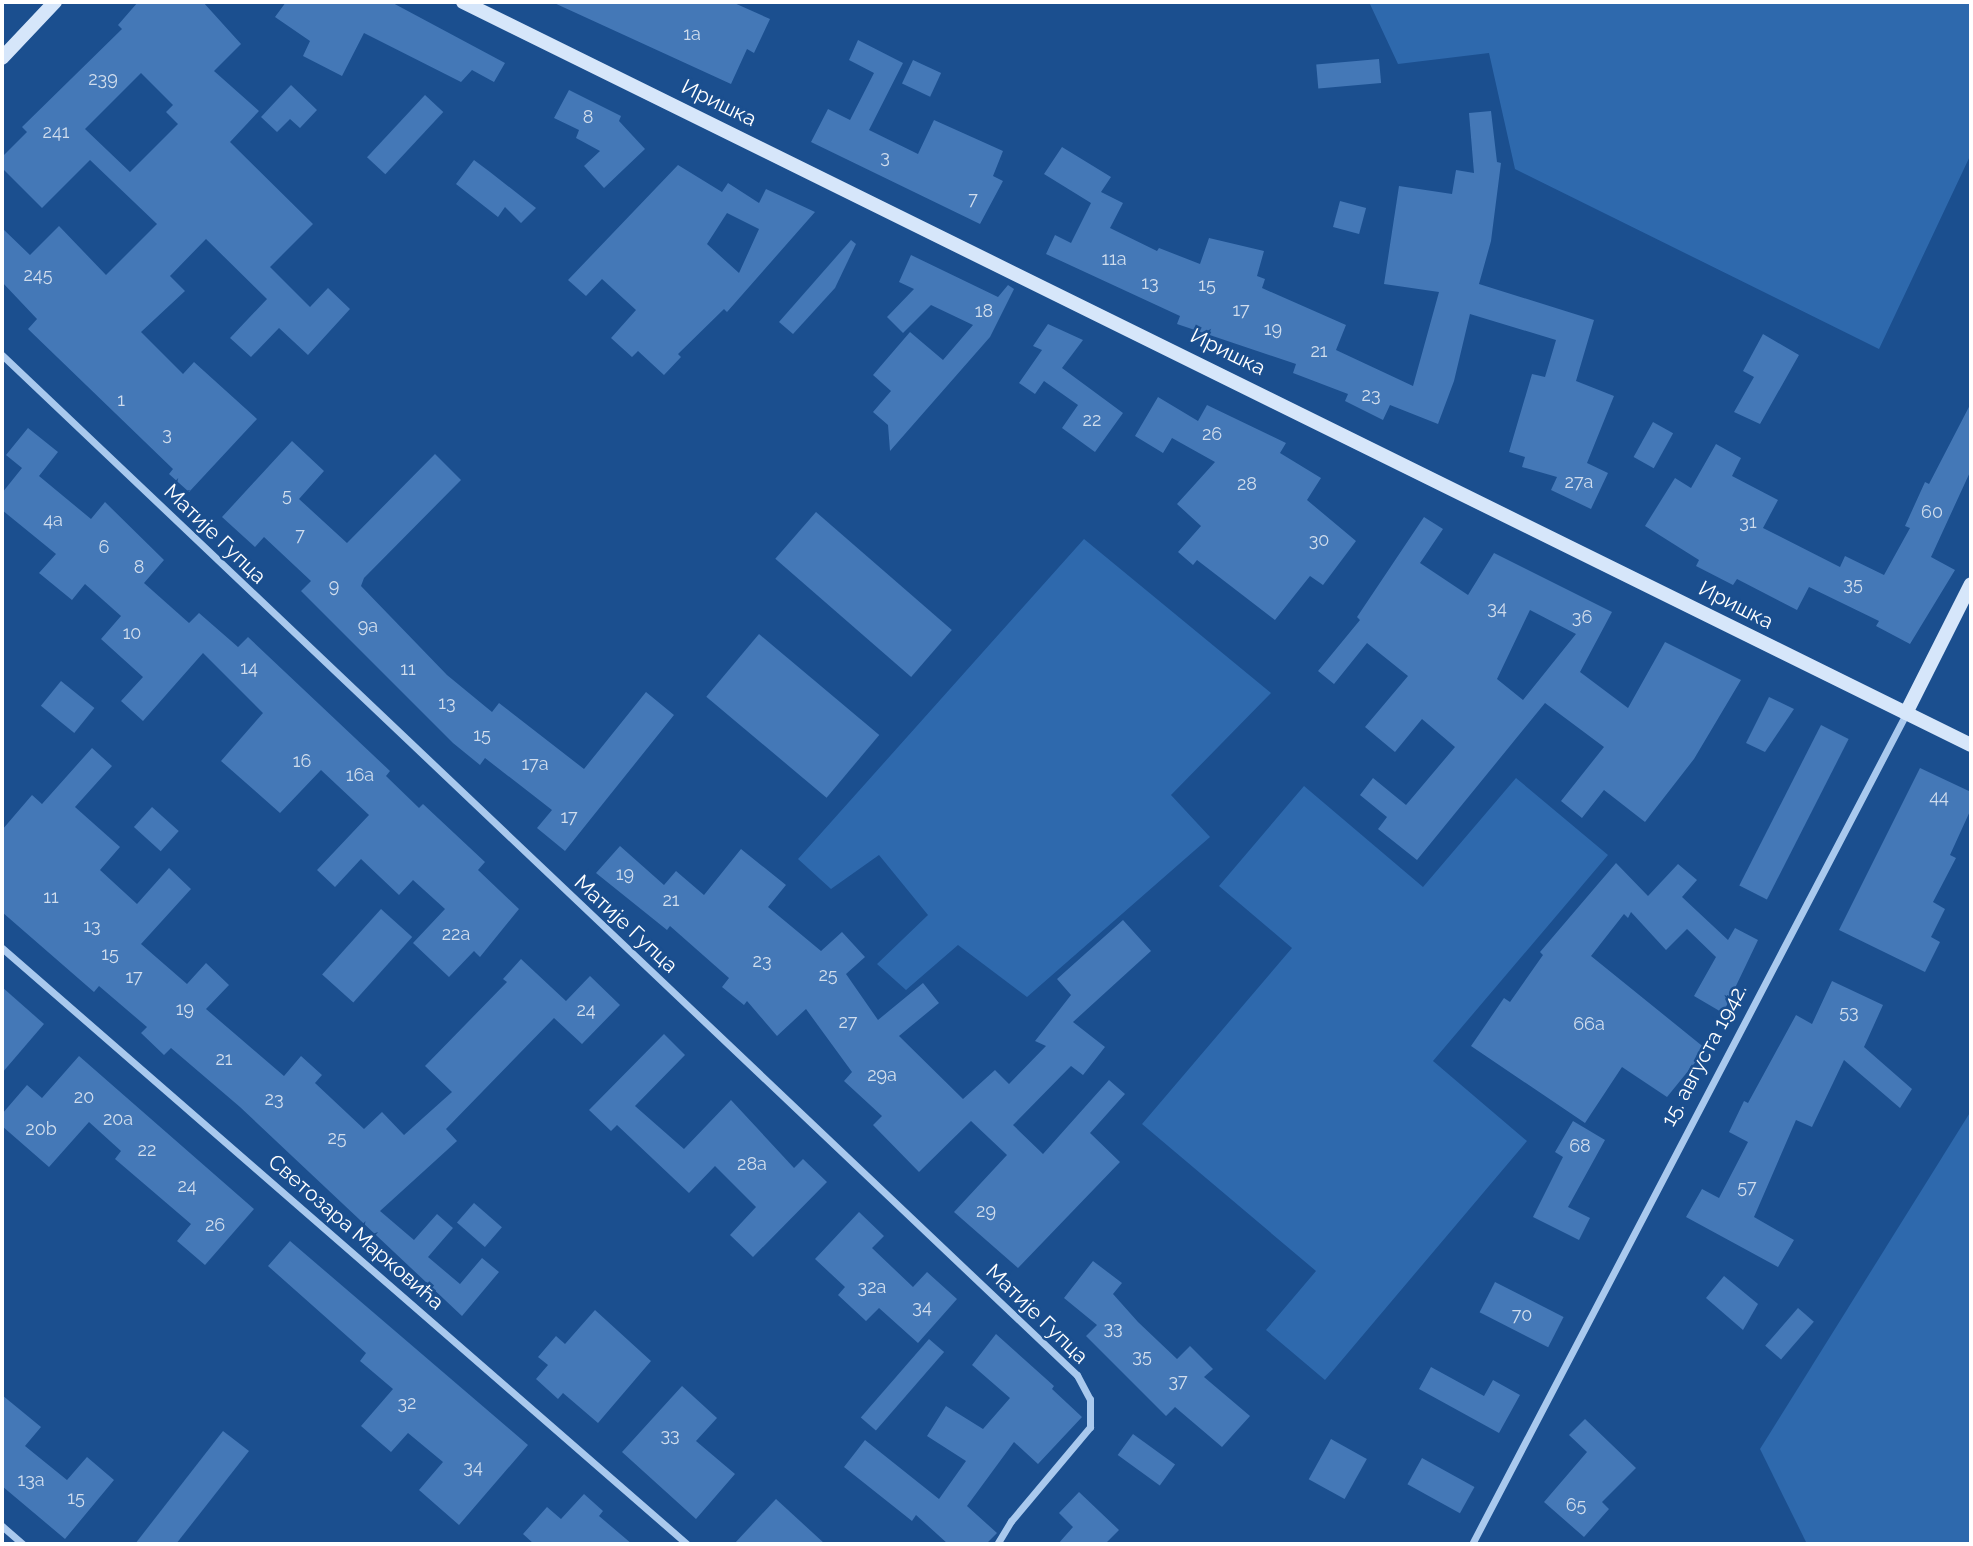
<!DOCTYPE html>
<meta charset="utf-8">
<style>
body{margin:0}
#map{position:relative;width:1973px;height:1546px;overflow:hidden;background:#1b4f8f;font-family:Raleway,sans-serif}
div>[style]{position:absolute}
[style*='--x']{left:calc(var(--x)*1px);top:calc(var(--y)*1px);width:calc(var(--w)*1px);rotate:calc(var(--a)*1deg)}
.green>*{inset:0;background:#2e69ad}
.building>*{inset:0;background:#4478b7;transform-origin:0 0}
.street>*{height:7px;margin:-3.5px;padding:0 3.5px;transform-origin:3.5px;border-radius:3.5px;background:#a9c9ee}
.secondary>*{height:14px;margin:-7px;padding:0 7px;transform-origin:7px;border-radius:7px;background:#d6e6fa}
span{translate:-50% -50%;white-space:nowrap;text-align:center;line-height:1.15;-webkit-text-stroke:5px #1b4f8f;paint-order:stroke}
.number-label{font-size:18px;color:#d0dded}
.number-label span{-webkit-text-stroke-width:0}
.street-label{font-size:21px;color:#fff}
.frame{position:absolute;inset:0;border:4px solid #fff;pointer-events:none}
</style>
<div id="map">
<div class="green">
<i style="clip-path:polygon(1369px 2px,1971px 2px,1971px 154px,1879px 349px,1515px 169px,1489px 53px,1398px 64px)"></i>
<i style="clip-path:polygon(1084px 539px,1271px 693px,1171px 795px,1210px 837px,1027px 997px,958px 945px,906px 990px,877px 964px,928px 915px,879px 855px,831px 889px,798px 859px)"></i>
<i style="clip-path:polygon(1516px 778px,1608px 855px,1433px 1061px,1527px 1141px,1325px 1380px,1266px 1330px,1316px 1271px,1142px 1124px,1292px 948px,1219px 886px,1304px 786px,1423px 887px)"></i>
<i style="clip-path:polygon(1971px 1111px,1971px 1544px,1807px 1544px,1760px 1449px)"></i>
</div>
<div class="building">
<i style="clip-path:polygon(evenodd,138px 2px,203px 2px,241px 44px,214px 71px,259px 111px,230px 142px,313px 224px,270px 267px,310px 307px,328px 288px,350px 309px,308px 355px,279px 328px,251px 357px,230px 338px,267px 299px,206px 239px,170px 276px,185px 291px,141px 332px,183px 374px,194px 362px,257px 419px,189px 492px,169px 474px,173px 469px,28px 329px,37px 319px,2px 282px,2px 228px,30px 255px,59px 226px,106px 275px,157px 224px,90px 160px,42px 208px,2px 168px,2px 157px,27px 132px,22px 127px,122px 29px,118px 25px,138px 2px,141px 73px,173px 105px,166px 112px,178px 124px,130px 172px,85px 129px,141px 73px)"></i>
<i style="clip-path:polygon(286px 2px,391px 2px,505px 63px,494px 82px,472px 70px,461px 82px,364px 33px,342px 76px,303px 56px,310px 41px,275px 17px)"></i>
<i style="clip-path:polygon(552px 2px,732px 2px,770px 19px,754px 53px,747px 49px,731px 84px)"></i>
<i style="clip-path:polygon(858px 40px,903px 63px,869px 130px,918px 154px,934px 120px,1003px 151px,993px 176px,1003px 181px,980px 224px,811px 142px,828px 109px,850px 120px,874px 73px,849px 60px)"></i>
<i style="left:1379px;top:59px;width:24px;height:63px;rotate:85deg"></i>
<i style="left:913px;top:60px;width:31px;height:26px;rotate:25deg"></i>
<i style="clip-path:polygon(291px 85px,317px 110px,300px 128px,290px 119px,277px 132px,261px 117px)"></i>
<i style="clip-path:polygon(569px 90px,621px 116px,619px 121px,645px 149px,604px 188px,584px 166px,600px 151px,576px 138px,579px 130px,554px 118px)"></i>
<i style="left:425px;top:95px;width:25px;height:85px;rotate:43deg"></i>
<i style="clip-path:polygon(1491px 111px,1497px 162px,1501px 163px,1491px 241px,1479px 284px,1594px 320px,1576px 381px,1614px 396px,1587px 463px,1608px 473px,1591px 509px,1551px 490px,1557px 477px,1522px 467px,1525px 457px,1509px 452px,1532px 374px,1545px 377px,1556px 340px,1470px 314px,1454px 381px,1438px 424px,1390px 405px,1383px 420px,1345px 401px,1348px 394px,1293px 373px,1296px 364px,1177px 324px,1180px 316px,1046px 254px,1055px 235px,1071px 243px,1091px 203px,1044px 174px,1062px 147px,1111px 177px,1101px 192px,1123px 203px,1110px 228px,1157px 251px,1159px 248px,1200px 264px,1209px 238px,1264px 251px,1257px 276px,1265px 279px,1262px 288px,1346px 325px,1336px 350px,1413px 386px,1439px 292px,1384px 284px,1399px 186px,1452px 194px,1456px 170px,1474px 173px,1469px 113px)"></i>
<i style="clip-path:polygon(474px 160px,490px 172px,536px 208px,521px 223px,505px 207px,498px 217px,456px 184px)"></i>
<i style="clip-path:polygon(evenodd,678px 165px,722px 192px,728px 183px,759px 203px,766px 189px,815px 212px,727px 312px,724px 309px,678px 354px,681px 357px,664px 375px,638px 351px,632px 357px,611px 338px,636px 310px,602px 279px,586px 296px,568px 280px,678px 165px,727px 213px,759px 229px,739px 273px,707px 244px,727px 213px)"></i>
<i style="left:1340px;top:201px;width:27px;height:27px;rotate:15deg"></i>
<i style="clip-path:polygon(851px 240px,856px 244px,835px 288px,793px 334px,779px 322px)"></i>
<i style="clip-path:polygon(911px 255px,998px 297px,1008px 285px,1014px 289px,990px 337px,890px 451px,888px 425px,873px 412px,891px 391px,873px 375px,910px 332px,943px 360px,973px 325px,931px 305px,903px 333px,887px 317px,914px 289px,899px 282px)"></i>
<i style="clip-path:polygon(1048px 324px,1083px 340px,1062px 368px,1123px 413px,1095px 452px,1062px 428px,1078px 405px,1044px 381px,1035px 394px,1019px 383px,1042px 350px,1033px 346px)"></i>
<i style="clip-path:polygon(1763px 334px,1799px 355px,1760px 424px,1734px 412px,1754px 377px,1743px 371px)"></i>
<i style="clip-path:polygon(1158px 397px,1198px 421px,1207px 405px,1286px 443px,1280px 453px,1321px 478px,1307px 500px,1356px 541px,1323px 585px,1310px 576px,1275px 620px,1197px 560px,1193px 565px,1178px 552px,1201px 526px,1177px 504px,1215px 462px,1172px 438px,1163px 453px,1135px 436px)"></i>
<i style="clip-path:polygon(1971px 403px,1971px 470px,1931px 557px,1955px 570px,1910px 644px,1876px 626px,1879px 621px,1809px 587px,1797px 610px,1737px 579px,1733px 585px,1696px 566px,1699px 560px,1645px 526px,1675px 478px,1691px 488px,1716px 444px,1741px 458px,1732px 476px,1778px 500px,1763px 528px,1840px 567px,1845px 556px,1884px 575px,1910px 528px,1905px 526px,1925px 482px,1929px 484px)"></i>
<i style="left:1653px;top:422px;width:23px;height:40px;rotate:29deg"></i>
<i style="clip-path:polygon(28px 428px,58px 452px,39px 476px,91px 519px,105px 502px,164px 560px,144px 583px,189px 623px,199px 613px,238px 647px,248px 637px,390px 771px,386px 776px,419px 808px,423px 804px,485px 862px,478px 870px,519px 909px,480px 957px,474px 951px,449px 977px,413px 943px,445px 909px,413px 880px,399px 895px,361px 859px,335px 887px,317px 870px,369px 815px,321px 770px,280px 813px,221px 761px,263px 713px,203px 653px,143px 721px,121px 701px,143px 677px,101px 639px,121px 616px,85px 584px,72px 600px,39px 573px,56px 554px,2px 510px,2px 493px,22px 468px,6px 455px)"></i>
<i style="clip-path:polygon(292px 441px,324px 471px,299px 499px,347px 543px,435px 454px,461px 480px,364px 578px,361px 586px,447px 675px,492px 712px,499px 703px,584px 769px,646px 692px,674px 715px,565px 851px,537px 828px,552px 810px,485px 758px,480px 765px,453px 743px,301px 591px,311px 581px,264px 537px,255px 547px,222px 517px)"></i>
<i style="left:816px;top:512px;width:180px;height:62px;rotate:41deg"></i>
<i style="clip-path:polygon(evenodd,1424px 517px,1443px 529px,1420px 563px,1468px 595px,1494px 553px,1612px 612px,1580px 672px,1628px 708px,1665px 642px,1741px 680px,1694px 759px,1645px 822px,1604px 790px,1582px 818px,1561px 801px,1604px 747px,1545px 703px,1417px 860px,1378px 829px,1387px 817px,1360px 795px,1373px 778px,1406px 805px,1455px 747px,1422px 719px,1395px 752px,1365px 727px,1408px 676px,1367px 643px,1334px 684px,1318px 671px,1360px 620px,1357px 617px,1424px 517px,1530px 610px,1576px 634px,1523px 700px,1497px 679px,1530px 610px)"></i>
<i style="left:759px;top:634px;width:157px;height:82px;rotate:40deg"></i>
<i style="left:61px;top:681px;width:43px;height:32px;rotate:39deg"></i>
<i style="clip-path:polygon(1769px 697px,1794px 709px,1765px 752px,1746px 743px)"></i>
<i style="left:1821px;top:725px;width:31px;height:180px;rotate:27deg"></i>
<i style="clip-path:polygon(92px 748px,112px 766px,75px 807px,120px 847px,100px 870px,137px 904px,169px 868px,191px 889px,141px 944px,187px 984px,206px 963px,229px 985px,206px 1009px,284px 1076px,301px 1056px,322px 1075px,315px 1083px,364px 1129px,382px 1112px,404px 1135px,452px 1092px,425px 1066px,507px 982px,503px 979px,521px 959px,566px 1001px,590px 976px,620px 1005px,582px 1044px,554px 1018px,446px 1129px,457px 1141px,380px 1211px,414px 1240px,437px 1214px,453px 1228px,428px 1257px,460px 1284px,482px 1258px,499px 1272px,462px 1316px,240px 1107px,171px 1048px,164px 1055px,141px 1033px,147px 1027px,99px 986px,94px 992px,2px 912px,2px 830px,32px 795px,42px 804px)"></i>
<i style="clip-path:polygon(1920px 768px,1971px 792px,1971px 809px,1950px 855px,1956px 858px,1933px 902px,1945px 909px,1931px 937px,1940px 942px,1925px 972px,1839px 930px)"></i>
<i style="left:152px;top:807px;width:36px;height:27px;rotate:42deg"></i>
<i style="clip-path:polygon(620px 846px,664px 885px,676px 871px,704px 895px,741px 849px,786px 885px,768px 907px,821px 951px,842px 932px,865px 957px,846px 974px,878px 1020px,923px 983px,939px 1003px,899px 1036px,963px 1099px,995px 1070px,1009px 1084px,1046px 1046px,1035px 1041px,1071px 995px,1057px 979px,1123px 920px,1151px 951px,1073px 1022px,1105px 1047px,1083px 1075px,1071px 1066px,1013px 1125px,1043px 1154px,1109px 1080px,1125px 1094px,1090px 1133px,1120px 1162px,1018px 1268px,954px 1212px,1007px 1155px,971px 1121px,919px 1172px,873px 1125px,882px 1116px,844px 1081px,852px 1072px,806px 1009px,777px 1036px,747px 1001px,744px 1005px,722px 987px,729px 978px,670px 926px,667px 930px,596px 873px)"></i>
<i style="clip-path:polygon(1616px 863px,1648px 896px,1678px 864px,1697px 880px,1682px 897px,1728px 940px,1735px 928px,1758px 940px,1723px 1013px,1694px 996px,1716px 957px,1687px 929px,1666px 950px,1631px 912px,1628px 918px,1624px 914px,1591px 956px,1706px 1049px,1667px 1097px,1622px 1067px,1585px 1123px,1471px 1046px,1504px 998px,1510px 1002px,1543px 955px,1540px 952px)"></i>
<i style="left:381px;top:909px;width:42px;height:88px;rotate:42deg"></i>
<i style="clip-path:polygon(1832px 981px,1883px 1005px,1864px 1047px,1912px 1089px,1900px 1108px,1844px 1060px,1812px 1127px,1796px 1120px,1754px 1217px,1794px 1240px,1778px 1267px,1686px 1217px,1702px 1189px,1719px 1198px,1748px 1142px,1729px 1132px,1744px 1101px,1748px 1103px,1796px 1015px,1812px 1024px)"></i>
<i style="clip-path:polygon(2px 987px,44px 1024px,2px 1073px)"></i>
<i style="clip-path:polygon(664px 1034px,685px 1055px,635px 1106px,684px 1149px,731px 1100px,794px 1168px,803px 1159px,827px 1182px,753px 1257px,730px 1235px,756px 1207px,715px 1166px,689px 1193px,617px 1125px,611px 1131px,589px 1110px)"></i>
<i style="clip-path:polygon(79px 1056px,254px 1209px,205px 1265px,177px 1241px,191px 1224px,115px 1159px,121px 1151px,89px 1122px,49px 1167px,2px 1126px,2px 1114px,27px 1085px,42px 1098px)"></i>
<i style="clip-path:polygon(1573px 1121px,1605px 1140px,1568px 1207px,1590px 1218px,1579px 1240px,1533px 1217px,1563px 1157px,1555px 1152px)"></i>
<i style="left:474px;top:1203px;width:37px;height:26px;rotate:41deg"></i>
<i style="clip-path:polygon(859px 1212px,884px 1236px,872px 1248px,913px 1287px,927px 1272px,957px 1299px,918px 1343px,879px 1308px,866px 1321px,838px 1295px,845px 1287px,815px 1259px)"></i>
<i style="clip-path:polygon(290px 1241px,528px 1445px,459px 1525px,419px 1490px,443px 1462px,408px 1433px,391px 1452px,361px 1426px,393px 1389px,360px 1361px,366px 1353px,268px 1266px)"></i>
<i style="clip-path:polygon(1093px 1261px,1122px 1283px,1113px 1294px,1138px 1322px,1177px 1359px,1190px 1346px,1213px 1369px,1204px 1377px,1250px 1416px,1222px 1447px,1175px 1407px,1166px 1416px,1086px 1336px,1097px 1325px,1064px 1298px)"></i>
<i style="clip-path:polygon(1724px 1276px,1758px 1304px,1743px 1330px,1706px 1298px)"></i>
<i style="left:1495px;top:1282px;width:77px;height:34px;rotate:27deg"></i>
<i style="left:1798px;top:1308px;width:21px;height:50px;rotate:41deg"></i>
<i style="clip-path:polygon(595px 1310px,651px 1361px,598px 1423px,563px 1393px,558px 1399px,536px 1379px,548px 1365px,538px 1357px,556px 1336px,565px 1344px)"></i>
<i style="clip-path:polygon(996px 1334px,1054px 1386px,1052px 1389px,1082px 1417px,1038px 1464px,1014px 1442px,967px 1506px,997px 1533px,986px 1544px,948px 1544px,916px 1515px,912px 1521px,844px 1467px,865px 1440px,939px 1499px,966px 1461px,927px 1436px,946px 1406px,983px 1429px,1010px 1398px,972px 1365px)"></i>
<i style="left:929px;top:1339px;width:20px;height:104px;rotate:41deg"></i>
<i style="clip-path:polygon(1431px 1367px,1484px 1396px,1493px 1380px,1520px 1395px,1499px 1433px,1419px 1389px)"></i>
<i style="clip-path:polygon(682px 1386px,717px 1418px,696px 1441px,735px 1474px,696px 1519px,622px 1452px)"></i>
<i style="clip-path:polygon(2px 1395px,41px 1427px,25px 1446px,67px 1480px,87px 1457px,114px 1480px,65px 1539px,2px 1486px)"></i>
<i style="clip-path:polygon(1585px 1419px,1636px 1468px,1602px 1502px,1609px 1509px,1584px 1537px,1544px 1502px,1587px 1452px,1569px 1435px)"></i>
<i style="clip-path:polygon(223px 1431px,249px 1451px,176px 1544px,135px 1544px)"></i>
<i style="left:1133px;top:1434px;width:52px;height:26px;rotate:36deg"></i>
<i style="left:1331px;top:1439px;width:41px;height:46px;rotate:29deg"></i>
<i style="left:1422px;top:1458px;width:60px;height:30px;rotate:29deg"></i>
<i style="clip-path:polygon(1079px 1492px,1119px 1530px,1105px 1544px,1058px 1544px,1073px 1527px,1059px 1513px)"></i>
<i style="clip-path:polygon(584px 1494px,603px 1511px,599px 1516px,632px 1544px,534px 1544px,523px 1534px,547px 1507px,561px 1519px)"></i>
<i style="clip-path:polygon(776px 1499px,825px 1544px,734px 1544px)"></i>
</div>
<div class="street">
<i style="--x:2;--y:355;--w:1482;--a:43.5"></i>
<i style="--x:1077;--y:1375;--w:27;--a:62"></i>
<i style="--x:1090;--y:1399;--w:28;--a:90"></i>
<i style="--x:1090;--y:1427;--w:123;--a:130"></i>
<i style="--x:1011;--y:1521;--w:27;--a:121"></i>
<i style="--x:2;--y:948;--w:908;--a:41.03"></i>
<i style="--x:2;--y:1526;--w:28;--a:41"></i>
<i style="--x:1472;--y:1544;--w:937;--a:-62.4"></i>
</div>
<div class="secondary">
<i style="--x:463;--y:2;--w:1681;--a:26.23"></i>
<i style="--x:2;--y:58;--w:77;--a:-46.6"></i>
<i style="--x:1906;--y:713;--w:144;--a:-63.3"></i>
</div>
<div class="number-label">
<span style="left:692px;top:34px">1a</span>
<span style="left:103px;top:79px">239</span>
<span style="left:588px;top:117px">8</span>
<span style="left:56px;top:132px">241</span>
<span style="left:885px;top:157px">3</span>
<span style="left:973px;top:199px">7</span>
<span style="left:1114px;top:259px">11a</span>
<span style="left:38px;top:275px">245</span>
<span style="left:1150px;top:283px">13</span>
<span style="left:1207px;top:285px">15</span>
<span style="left:1241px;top:310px">17</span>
<span style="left:984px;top:311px">18</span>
<span style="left:1273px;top:329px">19</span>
<span style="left:1319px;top:351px">21</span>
<span style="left:1371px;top:395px">23</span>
<span style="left:121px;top:400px">1</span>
<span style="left:1092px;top:420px">22</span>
<span style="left:167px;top:434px">3</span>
<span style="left:1212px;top:434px">26</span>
<span style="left:1579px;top:482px">27a</span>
<span style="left:1247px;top:484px">28</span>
<span style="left:287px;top:495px">5</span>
<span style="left:1932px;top:512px">60</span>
<span style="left:53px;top:520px">4a</span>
<span style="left:1748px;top:522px">31</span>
<span style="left:300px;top:535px">7</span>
<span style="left:1319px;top:540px">30</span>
<span style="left:104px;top:547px">6</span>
<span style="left:139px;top:567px">8</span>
<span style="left:1853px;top:584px">35</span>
<span style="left:334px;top:586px">9</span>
<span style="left:1497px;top:608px">34</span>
<span style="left:1582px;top:617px">36</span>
<span style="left:368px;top:626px">9a</span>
<span style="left:132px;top:633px">10</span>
<span style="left:249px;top:668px">14</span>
<span style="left:408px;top:669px">11</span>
<span style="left:447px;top:703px">13</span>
<span style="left:482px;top:735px">15</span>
<span style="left:302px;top:761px">16</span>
<span style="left:535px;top:764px">17a</span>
<span style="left:360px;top:775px">16a</span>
<span style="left:1939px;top:797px">44</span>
<span style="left:569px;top:817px">17</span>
<span style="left:625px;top:874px">19</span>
<span style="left:51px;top:897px">11</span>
<span style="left:671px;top:900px">21</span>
<span style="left:92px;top:926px">13</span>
<span style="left:456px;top:934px">22a</span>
<span style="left:110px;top:954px">15</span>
<span style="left:762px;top:961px">23</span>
<span style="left:828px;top:975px">25</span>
<span style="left:134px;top:977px">17</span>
<span style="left:185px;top:1009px">19</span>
<span style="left:586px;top:1010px">24</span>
<span style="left:1849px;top:1012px">53</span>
<span style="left:848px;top:1022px">27</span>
<span style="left:1589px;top:1024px">66a</span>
<span style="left:224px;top:1059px">21</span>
<span style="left:882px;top:1075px">29a</span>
<span style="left:84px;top:1097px">20</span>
<span style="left:274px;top:1099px">23</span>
<span style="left:118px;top:1119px">20a</span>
<span style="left:41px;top:1129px">20b</span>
<span style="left:337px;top:1138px">25</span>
<span style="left:1580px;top:1146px">68</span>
<span style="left:147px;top:1150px">22</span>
<span style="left:752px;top:1164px">28a</span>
<span style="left:187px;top:1186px">24</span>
<span style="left:1747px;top:1187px">57</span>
<span style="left:986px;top:1211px">29</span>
<span style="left:215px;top:1225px">26</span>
<span style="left:872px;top:1287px">32a</span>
<span style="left:922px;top:1307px">34</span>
<span style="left:1522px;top:1315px">70</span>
<span style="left:1113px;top:1328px">33</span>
<span style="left:1142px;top:1356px">35</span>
<span style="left:1178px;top:1381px">37</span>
<span style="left:407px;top:1403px">32</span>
<span style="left:670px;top:1435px">33</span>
<span style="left:473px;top:1467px">34</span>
<span style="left:31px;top:1480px">13a</span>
<span style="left:76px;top:1498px">15</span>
<span style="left:1576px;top:1505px">65</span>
</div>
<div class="street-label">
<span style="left:719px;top:103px;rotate:26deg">Иришка</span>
<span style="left:1228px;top:352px;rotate:26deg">Иришка</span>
<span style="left:215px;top:534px;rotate:44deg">Матије Гупца</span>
<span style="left:1736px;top:605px;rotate:27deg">Иришка</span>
<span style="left:626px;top:924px;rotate:43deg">Матије Гупца</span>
<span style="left:1704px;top:1055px;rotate:-62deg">15. августа 1942.</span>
<span style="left:356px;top:1232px;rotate:41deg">Светозара Марковића</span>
<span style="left:1037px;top:1314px;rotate:44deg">Матије Гупца</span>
</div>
<div class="frame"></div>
</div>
